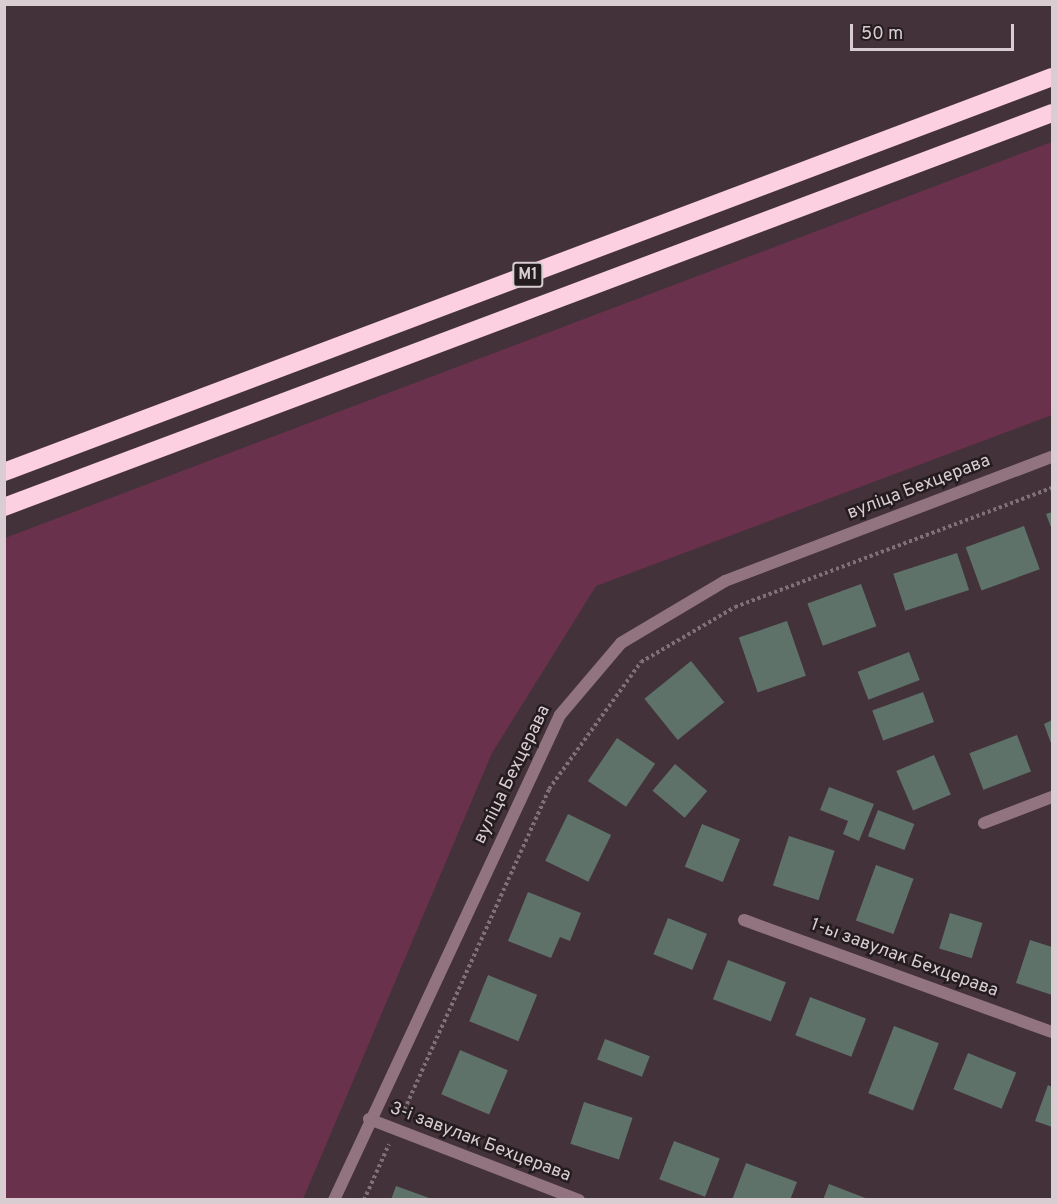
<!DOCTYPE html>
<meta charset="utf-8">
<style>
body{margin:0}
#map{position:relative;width:1057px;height:1204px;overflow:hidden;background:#433239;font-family:Overpass,sans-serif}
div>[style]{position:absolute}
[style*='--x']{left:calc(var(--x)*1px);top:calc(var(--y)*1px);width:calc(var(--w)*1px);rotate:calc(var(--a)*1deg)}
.green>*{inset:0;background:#6a314c}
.building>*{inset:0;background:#5f7269;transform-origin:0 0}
.path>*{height:4px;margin-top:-2px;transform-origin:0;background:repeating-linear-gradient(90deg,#807177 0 3px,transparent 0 6px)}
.street>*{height:12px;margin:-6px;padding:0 6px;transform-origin:6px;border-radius:6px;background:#927480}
.highway>*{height:18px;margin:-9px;padding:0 9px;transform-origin:9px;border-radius:9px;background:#fccfe1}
span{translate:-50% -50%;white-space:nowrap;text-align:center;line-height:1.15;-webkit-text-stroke:5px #241c1f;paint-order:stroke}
.shield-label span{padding:2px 4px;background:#241c1f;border:2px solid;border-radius:4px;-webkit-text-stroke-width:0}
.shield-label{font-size:16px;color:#d9cdd2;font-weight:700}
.street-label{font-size:18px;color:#d9cdd2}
.frame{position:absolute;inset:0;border:6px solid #d9cdd2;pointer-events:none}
.scale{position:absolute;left:850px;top:24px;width:164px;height:27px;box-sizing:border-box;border:3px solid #d9cdd2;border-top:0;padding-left:8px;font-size:18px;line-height:21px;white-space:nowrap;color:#d9cdd2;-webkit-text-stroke:4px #241c1f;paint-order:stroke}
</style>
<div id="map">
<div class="green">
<i style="clip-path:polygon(1052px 142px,1052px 415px,596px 586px,492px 753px,303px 1199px,5px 1199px,5px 538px)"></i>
</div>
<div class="building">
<i style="clip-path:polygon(1052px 512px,1052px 530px,1046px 514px)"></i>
<i style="left:1024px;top:526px;width:46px;height:62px;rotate:70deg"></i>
<i style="left:957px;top:553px;width:39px;height:67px;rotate:72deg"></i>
<i style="left:861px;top:584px;width:45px;height:57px;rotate:70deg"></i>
<i style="left:787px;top:621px;width:58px;height:51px;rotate:71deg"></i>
<i style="left:909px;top:652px;width:30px;height:55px;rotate:69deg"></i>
<i style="left:691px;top:661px;width:53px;height:60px;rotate:51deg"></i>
<i style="left:923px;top:692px;width:32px;height:54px;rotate:70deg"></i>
<i style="clip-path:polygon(1052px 720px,1052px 746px,1044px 724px)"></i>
<i style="left:1017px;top:735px;width:39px;height:51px;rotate:69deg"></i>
<i style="left:617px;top:738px;width:46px;height:52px;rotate:34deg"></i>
<i style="left:934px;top:755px;width:43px;height:41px;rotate:67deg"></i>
<i style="left:675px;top:764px;width:42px;height:35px;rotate:40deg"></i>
<i style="clip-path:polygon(829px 787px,874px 804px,859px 841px,843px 834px,848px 821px,820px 810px)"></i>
<i style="left:878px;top:810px;width:39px;height:28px;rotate:21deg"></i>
<i style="left:568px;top:814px;width:48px;height:52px;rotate:26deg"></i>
<i style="left:702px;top:824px;width:41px;height:46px;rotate:22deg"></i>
<i style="left:789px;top:836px;width:48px;height:52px;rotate:18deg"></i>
<i style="left:876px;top:865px;width:40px;height:59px;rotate:20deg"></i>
<i style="clip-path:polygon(528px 892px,581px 913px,570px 941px,560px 937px,551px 958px,508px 941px)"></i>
<i style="left:950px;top:913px;width:34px;height:37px;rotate:17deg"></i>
<i style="left:668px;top:918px;width:42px;height:39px;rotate:22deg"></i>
<i style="clip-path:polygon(1030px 940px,1052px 947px,1052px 995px,1016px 983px)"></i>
<i style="left:728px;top:960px;width:62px;height:42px;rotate:21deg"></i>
<i style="left:488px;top:975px;width:53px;height:50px;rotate:22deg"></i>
<i style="left:810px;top:997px;width:60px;height:41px;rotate:21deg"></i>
<i style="left:894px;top:1026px;width:48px;height:72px;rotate:21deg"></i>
<i style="left:605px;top:1039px;width:48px;height:22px;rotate:21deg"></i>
<i style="left:460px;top:1050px;width:52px;height:48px;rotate:23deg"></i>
<i style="left:968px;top:1053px;width:52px;height:39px;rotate:22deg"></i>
<i style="clip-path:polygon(1048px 1085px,1052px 1087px,1052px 1127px,1035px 1121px)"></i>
<i style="left:584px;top:1102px;width:51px;height:44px;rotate:18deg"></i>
<i style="left:674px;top:1141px;width:49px;height:41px;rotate:21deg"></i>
<i style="clip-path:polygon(746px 1163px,797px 1182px,790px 1200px,732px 1200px)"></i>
<i style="clip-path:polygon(829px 1184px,868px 1199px,868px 1200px,823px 1200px)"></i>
<i style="clip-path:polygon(396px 1186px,432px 1199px,432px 1200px,391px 1200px)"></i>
</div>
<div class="path">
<i style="--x:402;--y:1115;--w:358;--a:-65.7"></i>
<i style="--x:549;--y:789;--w:157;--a:-54.1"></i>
<i style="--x:641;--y:662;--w:109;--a:-30.3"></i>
<i style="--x:735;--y:607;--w:339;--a:-20.6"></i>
<i style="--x:364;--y:1200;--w:61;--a:-65.9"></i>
</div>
<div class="street">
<i style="--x:984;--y:823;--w:73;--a:-20.9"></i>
<i style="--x:744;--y:920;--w:328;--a:20"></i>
<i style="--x:369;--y:1119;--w:225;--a:21.1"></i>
<i style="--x:334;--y:1200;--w:535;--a:-65.02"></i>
<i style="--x:560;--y:715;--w:94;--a:-49.7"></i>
<i style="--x:621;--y:643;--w:121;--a:-30.8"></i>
<i style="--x:725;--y:581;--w:350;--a:-20.8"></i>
</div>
<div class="highway">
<i style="--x:4;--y:472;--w:1120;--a:-20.65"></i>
<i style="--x:4;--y:507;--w:1120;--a:-20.6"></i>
</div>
<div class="shield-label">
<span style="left:528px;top:275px">М1</span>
</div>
<div class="street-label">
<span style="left:919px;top:488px;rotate:-21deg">вуліца Бехцерава</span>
<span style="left:513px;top:775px;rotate:-64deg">вуліца Бехцерава</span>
<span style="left:904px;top:959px;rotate:20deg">1-ы завулак Бехцерава</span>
<span style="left:480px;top:1143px;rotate:21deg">3-і завулак Бехцерава</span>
</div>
<div class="frame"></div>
<div class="scale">50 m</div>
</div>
